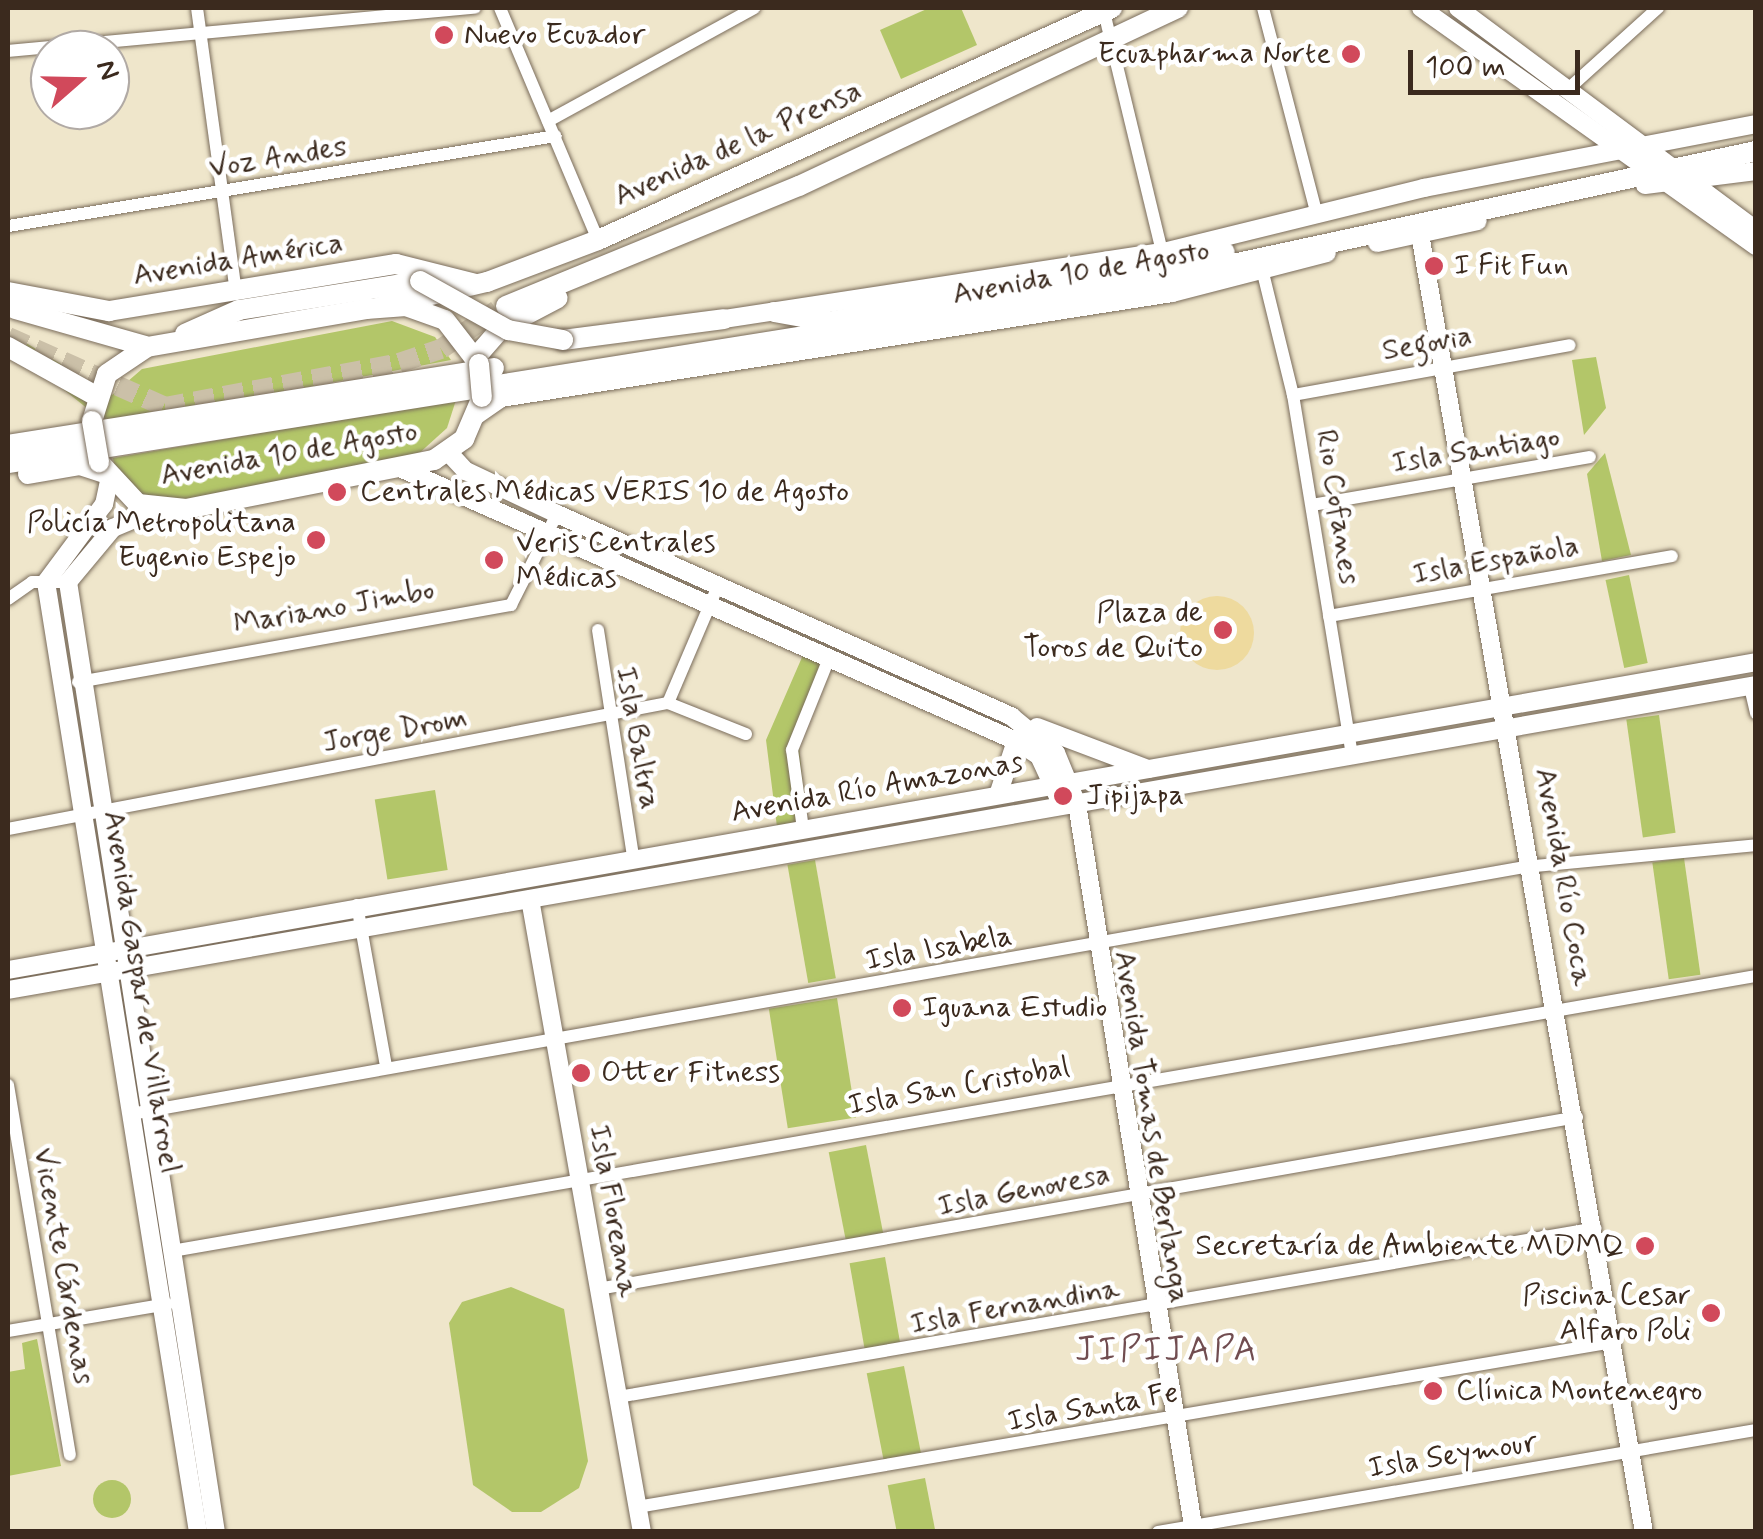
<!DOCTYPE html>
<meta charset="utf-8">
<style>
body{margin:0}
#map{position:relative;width:1763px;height:1539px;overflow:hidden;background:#efe6cb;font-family:Mynerve,sans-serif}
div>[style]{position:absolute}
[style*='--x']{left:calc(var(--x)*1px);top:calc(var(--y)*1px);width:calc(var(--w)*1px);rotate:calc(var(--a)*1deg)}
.green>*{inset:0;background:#b3c669;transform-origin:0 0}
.round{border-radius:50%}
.sand>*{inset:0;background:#eeda9e}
.primary-tunnel>*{height:20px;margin-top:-10px;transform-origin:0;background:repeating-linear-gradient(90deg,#cbc0a8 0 20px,transparent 0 30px)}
.roads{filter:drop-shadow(0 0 2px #7a6c5b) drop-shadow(0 0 2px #7a6c5b)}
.street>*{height:12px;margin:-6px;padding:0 6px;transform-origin:6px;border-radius:6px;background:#fff}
.secondary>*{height:18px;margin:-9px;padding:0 9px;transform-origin:9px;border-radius:9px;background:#fff}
.primary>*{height:20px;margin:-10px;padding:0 10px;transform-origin:10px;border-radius:10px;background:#fff}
.bridges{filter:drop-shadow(0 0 2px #7a6c5b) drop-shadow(0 0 2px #7a6c5b)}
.primary-bridge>*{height:20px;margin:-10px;padding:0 10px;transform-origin:10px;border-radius:10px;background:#fff}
.dots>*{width:28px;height:28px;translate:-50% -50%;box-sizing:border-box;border:5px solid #fff;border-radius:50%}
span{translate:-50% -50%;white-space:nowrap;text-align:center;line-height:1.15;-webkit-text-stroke:9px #fff;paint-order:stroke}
.poi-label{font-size:30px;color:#3b2a1e}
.left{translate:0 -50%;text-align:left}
.right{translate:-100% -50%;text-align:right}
.street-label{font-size:30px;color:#3b2a1e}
.quarter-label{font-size:35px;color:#714d50;letter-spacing:2.5px}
.frame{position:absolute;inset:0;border:10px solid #3b2a1e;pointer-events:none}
.north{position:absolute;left:30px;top:30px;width:100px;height:100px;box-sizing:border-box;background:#fff;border:2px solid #b1aaa5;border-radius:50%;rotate:70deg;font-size:28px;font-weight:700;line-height:40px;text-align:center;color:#3b2a1e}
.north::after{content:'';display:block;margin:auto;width:35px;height:45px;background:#d1495b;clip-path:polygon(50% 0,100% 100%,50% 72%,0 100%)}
.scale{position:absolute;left:1408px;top:50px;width:172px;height:45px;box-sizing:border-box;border:5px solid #3b2a1e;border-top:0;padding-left:12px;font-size:30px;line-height:35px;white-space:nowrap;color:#3b2a1e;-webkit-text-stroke:8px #fff;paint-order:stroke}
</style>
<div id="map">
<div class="green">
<i style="clip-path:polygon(929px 8px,961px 8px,977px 45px,901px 79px,880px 30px)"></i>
<i style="clip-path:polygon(392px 321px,435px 337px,451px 360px,108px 425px,8px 345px,8px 332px,112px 395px,142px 369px)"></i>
<i style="clip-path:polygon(1596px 357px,1606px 408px,1584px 435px,1572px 360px)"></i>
<i style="clip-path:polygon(456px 400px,447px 428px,415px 457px,176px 503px,151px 501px,115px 471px,113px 458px)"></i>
<i style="clip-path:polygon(1605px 453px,1631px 555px,1602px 561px,1587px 474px)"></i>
<i style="left:1629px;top:575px;width:90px;height:24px;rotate:78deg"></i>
<i style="clip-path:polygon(803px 655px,830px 667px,799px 746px,807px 822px,777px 827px,766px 740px)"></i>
<i style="left:1659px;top:715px;width:119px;height:33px;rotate:82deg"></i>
<i style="left:435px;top:790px;width:81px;height:61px;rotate:81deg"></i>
<i style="left:1684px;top:858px;width:118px;height:32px;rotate:82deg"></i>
<i style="left:815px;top:860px;width:120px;height:28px;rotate:80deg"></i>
<i style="left:837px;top:998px;width:121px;height:69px;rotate:81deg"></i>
<i style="left:866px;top:1145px;width:92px;height:38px;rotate:79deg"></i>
<i style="left:885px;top:1257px;width:88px;height:36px;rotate:80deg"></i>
<i style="clip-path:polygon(511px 1287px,564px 1309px,588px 1461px,579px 1488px,541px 1512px,512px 1512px,473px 1485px,449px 1323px,462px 1302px)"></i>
<i style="clip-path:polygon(37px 1339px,61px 1466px,8px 1476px,8px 1372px,25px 1369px,22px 1343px)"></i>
<i style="left:904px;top:1366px;width:90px;height:38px;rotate:79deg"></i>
<i style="left:925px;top:1478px;width:54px;height:38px;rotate:79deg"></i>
<i class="round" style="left:93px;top:1480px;width:38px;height:38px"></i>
</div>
<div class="sand">
<i class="round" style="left:1180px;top:596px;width:74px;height:74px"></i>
</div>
<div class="primary-tunnel">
<i style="--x:8;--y:337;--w:172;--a:24"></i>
<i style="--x:165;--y:407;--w:238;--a:-10.6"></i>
<i style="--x:399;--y:363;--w:44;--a:-18.4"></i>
<i style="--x:441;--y:349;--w:68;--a:-34.9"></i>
</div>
<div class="roads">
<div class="street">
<i style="--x:197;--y:8;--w:286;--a:82.2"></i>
<i style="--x:500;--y:8;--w:252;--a:67.1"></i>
<i style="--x:1263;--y:8;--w:215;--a:75.4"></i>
<i style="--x:1104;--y:12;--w:255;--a:76.4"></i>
<i style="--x:8;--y:51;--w:469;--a:-5.3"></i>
<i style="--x:1566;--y:91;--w:124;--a:-42.1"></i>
<i style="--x:548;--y:121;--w:235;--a:-28.7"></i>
<i style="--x:8;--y:226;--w:555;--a:-9.33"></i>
<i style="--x:1262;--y:269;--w:130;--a:76.2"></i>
<i style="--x:1293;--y:395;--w:365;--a:80.7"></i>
<i style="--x:1293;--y:395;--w:281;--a:-10.2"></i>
<i style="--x:1312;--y:505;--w:282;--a:-9.8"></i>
<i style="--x:8;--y:599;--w:29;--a:-35"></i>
<i style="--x:32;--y:582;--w:36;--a:0"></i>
<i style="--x:1329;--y:616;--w:348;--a:-9.9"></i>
<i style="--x:598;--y:630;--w:228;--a:81.2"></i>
<i style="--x:78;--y:682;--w:440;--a:-10.1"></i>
<i style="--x:511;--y:605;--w:102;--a:-63.2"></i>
<i style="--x:1750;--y:687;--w:27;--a:77"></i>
<i style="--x:668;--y:703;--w:84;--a:21.7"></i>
<i style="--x:8;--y:829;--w:672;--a:-10.81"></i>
<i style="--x:668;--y:703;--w:125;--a:-66.9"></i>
<i style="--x:803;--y:829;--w:80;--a:-97.9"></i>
<i style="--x:792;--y:750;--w:101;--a:-68"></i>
<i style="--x:357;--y:905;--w:164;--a:79.8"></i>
<i style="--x:8;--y:1085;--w:375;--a:80.5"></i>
<i style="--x:131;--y:1114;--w:1416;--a:-10.05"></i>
<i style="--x:1525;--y:867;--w:232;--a:-5.4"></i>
<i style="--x:172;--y:1251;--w:1608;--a:-9.85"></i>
<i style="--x:598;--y:1289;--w:994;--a:-9.96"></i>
<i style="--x:8;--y:1331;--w:162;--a:-9.6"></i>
<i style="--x:618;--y:1397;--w:992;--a:-9.8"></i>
<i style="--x:637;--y:1507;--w:991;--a:-9.59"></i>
<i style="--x:1158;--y:1532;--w:607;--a:-9.68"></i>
</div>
<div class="secondary">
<i style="--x:1421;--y:8;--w:411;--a:35.4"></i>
<i style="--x:1458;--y:8;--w:372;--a:36.7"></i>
<i style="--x:1645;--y:185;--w:112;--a:-7.2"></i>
<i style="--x:1420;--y:234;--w:1317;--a:80.21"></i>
<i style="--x:1377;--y:243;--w:103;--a:-12.3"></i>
<i style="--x:724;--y:319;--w:444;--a:-8.7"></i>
<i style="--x:1163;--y:252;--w:269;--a:-13.8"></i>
<i style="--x:1424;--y:188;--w:338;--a:-10.9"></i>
<i style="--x:477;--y:415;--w:29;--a:-35"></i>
<i style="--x:501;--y:398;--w:679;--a:-8.89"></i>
<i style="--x:1172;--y:293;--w:160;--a:-14.5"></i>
<i style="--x:449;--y:453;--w:25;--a:47"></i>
<i style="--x:466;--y:471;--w:101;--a:25.3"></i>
<i style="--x:557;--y:514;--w:498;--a:24"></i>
<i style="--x:1012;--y:717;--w:57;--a:39.3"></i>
<i style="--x:1056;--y:753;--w:55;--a:67.6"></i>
<i style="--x:1077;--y:804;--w:737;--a:80.87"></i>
<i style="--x:400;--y:468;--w:674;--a:23.9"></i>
<i style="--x:1016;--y:741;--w:27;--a:33"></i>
<i style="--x:1039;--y:756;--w:45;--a:65.1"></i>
<i style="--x:109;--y:481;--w:24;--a:102"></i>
<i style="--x:104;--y:504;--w:97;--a:126.6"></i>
<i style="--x:46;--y:582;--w:962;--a:80.91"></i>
<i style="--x:156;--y:510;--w:47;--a:157.3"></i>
<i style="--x:113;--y:528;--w:70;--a:129.8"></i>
<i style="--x:68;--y:582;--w:961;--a:81.15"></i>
<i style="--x:1037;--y:727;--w:119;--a:20.7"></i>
<i style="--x:998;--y:795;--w:57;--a:-71.6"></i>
<i style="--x:530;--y:899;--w:643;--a:79.97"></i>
<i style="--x:8;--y:970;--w:1775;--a:-9.99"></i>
<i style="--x:8;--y:990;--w:1774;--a:-9.9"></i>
</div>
<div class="primary">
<i style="--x:8;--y:292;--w:103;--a:10.7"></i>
<i style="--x:109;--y:311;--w:291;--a:-9.3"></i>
<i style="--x:396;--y:264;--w:82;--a:14"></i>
<i style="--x:506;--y:306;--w:317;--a:-22.3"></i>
<i style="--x:799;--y:186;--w:419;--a:-25.2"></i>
<i style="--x:380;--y:307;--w:110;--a:-13.2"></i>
<i style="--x:487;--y:282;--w:119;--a:-20.7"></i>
<i style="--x:598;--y:240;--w:564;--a:-24.29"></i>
<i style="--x:15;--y:309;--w:135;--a:15.9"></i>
<i style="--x:774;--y:312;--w:51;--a:10.2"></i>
<i style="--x:810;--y:325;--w:421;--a:-10"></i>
<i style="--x:185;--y:334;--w:59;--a:-24"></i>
<i style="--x:239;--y:310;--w:183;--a:-9.1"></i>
<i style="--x:563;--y:340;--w:162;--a:-7.4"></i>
<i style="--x:8;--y:347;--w:101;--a:29.1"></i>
<i style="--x:476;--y:357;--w:38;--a:-49"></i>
<i style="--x:501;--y:328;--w:64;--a:-27.8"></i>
<i style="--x:92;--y:421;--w:49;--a:-72.3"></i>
<i style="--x:107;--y:374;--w:48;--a:-34"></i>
<i style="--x:147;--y:347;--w:222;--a:-9.8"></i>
<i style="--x:366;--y:309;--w:40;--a:-4.3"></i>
<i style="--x:406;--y:306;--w:41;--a:19.7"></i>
<i style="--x:445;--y:320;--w:56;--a:52.3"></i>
<i style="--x:8;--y:445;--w:492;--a:-9"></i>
<i style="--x:99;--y:462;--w:57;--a:47.1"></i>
<i style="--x:138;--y:504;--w:48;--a:5.9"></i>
<i style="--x:186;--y:509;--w:253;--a:-11.2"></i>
<i style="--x:434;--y:460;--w:37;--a:-35"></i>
<i style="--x:464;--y:439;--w:46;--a:-66.8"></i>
<i style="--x:8;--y:463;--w:1175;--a:-9.06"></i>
<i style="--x:1168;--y:278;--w:602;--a:-12.19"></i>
<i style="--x:28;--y:474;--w:53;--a:-9.8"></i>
<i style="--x:80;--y:465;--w:25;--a:18"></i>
</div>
</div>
<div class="bridges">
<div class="primary-bridge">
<i style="--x:420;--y:281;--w:101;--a:29.1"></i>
<i style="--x:508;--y:330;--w:56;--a:10.3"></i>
<i style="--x:479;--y:364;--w:33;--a:85"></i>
<i style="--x:92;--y:421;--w:42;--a:80.3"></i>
</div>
</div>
<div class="dots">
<i style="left:444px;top:35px;background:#d1495b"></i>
<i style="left:1351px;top:54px;background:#d1495b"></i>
<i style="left:1434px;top:266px;background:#d1495b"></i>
<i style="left:337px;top:492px;background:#d1495b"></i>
<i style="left:316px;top:540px;background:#d1495b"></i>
<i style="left:494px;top:560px;background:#d1495b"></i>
<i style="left:1223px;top:630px;background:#d1495b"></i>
<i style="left:1063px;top:796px;background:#d1495b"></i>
<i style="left:902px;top:1008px;background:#d1495b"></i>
<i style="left:581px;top:1073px;background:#d1495b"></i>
<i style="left:1645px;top:1246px;background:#d1495b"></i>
<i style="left:1711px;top:1313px;background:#d1495b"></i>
<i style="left:1433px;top:1391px;background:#d1495b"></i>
</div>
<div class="poi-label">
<span class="left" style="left:464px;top:35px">Nuevo Ecuador</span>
<span class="right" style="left:1331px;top:54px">Ecuapharma Norte</span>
<span class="left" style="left:1454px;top:266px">I Fit Fun</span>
<span class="left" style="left:360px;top:492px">Centrales Médicas VERIS 10 de Agosto</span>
<span class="right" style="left:296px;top:540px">Policía Metropolitana<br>Eugenio Espejo</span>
<span class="left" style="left:516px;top:560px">Veris Centrales<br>Médicas</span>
<span class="right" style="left:1203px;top:630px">Plaza de<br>Toros de Quito</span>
<span class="left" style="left:1086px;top:796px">Jipijapa</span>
<span class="left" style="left:922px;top:1008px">Iguana Estudio</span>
<span class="left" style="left:601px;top:1073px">Otter Fitness</span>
<span class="right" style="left:1625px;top:1246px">Secretaría de Ambiente MDMQ</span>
<span class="right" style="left:1691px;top:1313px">Piscina Cesar<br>Alfaro Poli</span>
<span class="left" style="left:1456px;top:1391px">Clínica Montenegro</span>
</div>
<div class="street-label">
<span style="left:738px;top:144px;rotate:-24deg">Avenida de la Prensa</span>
<span style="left:278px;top:158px;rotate:-9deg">Voz Andes</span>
<span style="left:238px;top:260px;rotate:-9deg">Avenida América</span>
<span style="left:1081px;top:273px;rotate:-10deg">Avenida 10 de Agosto</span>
<span style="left:1427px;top:344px;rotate:-10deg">Segovia</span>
<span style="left:1476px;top:451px;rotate:-9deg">Isla Santiago</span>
<span style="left:289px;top:454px;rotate:-10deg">Avenida 10 de Agosto</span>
<span style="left:1337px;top:507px;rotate:81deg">Rio Cofanes</span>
<span style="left:1496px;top:561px;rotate:-10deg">Isla Española</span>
<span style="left:334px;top:608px;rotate:-10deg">Mariano Jimbo</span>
<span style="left:395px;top:731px;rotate:-10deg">Jorge Drom</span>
<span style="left:637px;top:738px;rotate:80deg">Isla Baltra</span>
<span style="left:877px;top:788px;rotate:-10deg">Avenida Río Amazonas</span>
<span style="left:1563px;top:877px;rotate:80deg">Avenida Río Coca</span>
<span style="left:939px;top:949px;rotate:-10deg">Isla Isabela</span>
<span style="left:141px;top:992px;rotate:81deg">Avenida Gaspar de Villarroel</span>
<span style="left:959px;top:1087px;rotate:-10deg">Isla San Cristobal</span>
<span style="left:1151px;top:1127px;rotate:81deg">Avenida Tomas de Berlanga</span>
<span style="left:1024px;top:1191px;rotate:-11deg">Isla Genovesa</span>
<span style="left:613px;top:1211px;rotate:80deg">Isla Floreana</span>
<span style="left:63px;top:1266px;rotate:80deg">Vicente Cárdenas</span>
<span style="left:1015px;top:1307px;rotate:-10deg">Isla Fernandina</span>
<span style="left:1093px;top:1408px;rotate:-10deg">Isla Santa Fe</span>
<span style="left:1453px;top:1456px;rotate:-9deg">Isla Seymour</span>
</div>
<div class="quarter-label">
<span style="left:1167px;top:1350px">JIPIJAPA</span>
</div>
<div class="frame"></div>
<div class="north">N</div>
<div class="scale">100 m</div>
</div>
